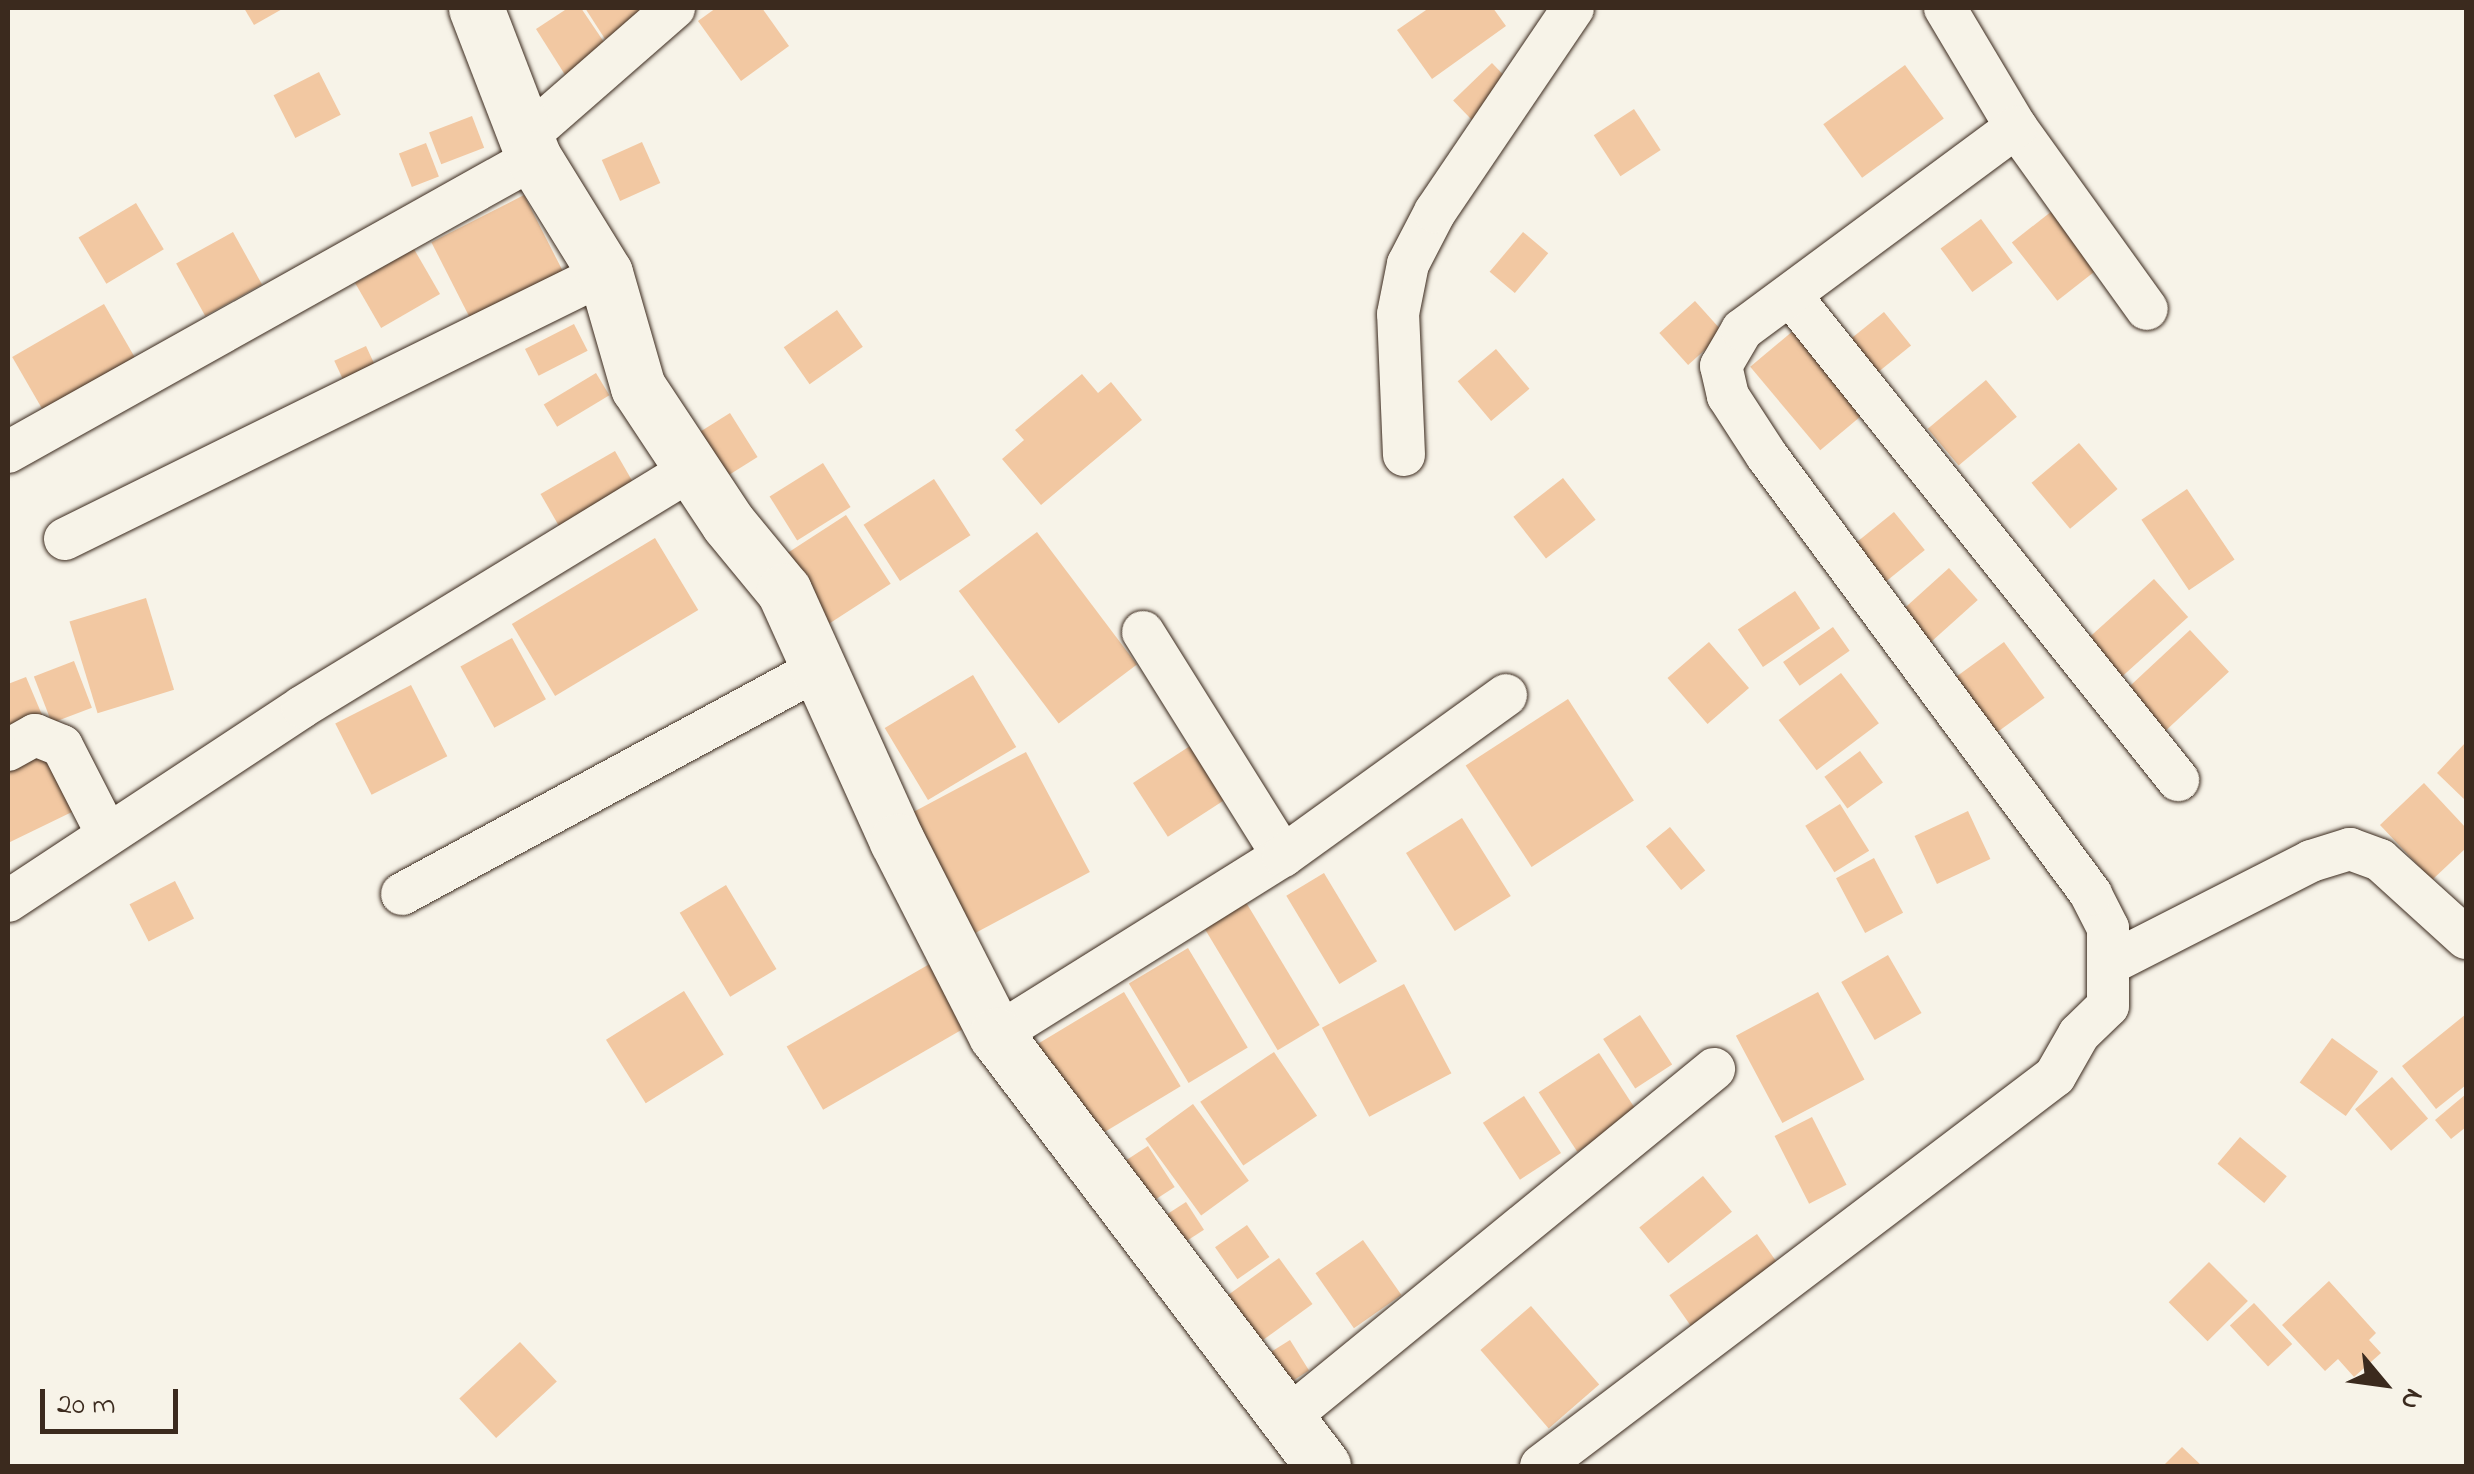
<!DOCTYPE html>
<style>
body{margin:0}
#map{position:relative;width:2474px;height:1474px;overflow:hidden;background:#f7f3e8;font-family:"Indie Flower",sans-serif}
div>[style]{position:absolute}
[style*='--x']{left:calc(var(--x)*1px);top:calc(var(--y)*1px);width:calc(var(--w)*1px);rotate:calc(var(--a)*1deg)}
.building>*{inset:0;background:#f2c8a2;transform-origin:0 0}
.roads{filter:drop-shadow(0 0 2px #3b2a1e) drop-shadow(0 0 2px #3b2a1e)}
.minor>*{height:42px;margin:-21px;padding:0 21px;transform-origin:21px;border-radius:21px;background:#f7f3e8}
.tertiary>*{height:55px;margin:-27.5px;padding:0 27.5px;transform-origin:27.5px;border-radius:27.5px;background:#f7f3e8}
span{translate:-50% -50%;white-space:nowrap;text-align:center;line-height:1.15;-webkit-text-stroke:10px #f7f3e8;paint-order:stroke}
.frame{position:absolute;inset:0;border:10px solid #3b2a1e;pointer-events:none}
.north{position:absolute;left:2334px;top:1334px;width:100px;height:100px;-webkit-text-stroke:8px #f7f3e8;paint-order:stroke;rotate:119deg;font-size:28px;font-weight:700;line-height:40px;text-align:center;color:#3b2a1e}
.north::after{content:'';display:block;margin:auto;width:35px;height:45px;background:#3b2a1e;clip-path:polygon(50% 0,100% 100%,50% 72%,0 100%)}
.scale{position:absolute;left:40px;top:1389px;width:138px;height:45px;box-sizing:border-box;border:5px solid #3b2a1e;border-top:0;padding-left:12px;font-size:30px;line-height:35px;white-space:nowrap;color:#3b2a1e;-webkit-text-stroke:8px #f7f3e8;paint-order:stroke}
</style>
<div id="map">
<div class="building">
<i style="clip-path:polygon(244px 8px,284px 8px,254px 25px)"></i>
<i style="clip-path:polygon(568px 8px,581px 8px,610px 51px,567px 78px,536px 29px)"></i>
<i style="clip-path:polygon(585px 8px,656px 8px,605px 39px)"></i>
<i style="clip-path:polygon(716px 8px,762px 8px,789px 46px,741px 81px,698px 21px)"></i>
<i style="clip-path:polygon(1429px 8px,1493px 8px,1506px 26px,1432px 79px,1397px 30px)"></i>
<i style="left:1492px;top:63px;width:36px;height:54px;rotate:46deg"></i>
<i style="left:1905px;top:65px;width:66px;height:101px;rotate:54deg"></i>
<i style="left:319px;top:72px;width:48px;height:51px;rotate:63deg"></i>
<i style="left:1634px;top:109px;width:49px;height:48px;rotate:57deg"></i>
<i style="left:472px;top:116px;width:34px;height:46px;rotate:69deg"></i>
<i style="left:642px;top:142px;width:45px;height:44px;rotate:66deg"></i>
<i style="left:426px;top:143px;width:36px;height:29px;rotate:69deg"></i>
<i style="left:524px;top:195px;width:91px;height:104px;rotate:63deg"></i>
<i style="left:136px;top:203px;width:54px;height:67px;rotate:59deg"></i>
<i style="left:2052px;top:211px;width:74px;height:51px;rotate:52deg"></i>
<i style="left:1981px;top:219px;width:54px;height:50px;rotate:54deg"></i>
<i style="left:233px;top:232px;width:60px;height:65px;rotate:61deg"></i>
<i style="left:1523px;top:232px;width:33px;height:52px;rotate:40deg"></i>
<i style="left:414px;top:249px;width:52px;height:68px;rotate:60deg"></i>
<i style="left:1695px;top:301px;width:43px;height:48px;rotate:48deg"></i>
<i style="left:104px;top:304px;width:67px;height:106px;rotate:60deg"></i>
<i style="left:837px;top:310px;width:45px;height:65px;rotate:55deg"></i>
<i style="left:1884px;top:312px;width:43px;height:51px;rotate:51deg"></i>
<i style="left:574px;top:324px;width:30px;height:55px;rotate:63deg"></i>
<i style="left:1800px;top:325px;width:109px;height:65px;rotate:50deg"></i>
<i style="left:366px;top:346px;width:33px;height:35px;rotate:65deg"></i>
<i style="left:1496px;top:349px;width:52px;height:50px;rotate:50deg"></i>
<i style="left:596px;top:373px;width:26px;height:61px;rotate:59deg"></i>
<i style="clip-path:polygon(1082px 374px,1098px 393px,1111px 382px,1142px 420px,1041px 505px,1002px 459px,1024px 440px,1015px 430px)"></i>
<i style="left:1986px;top:380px;width:48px;height:76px;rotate:50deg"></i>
<i style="left:730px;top:413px;width:52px;height:39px;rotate:58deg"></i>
<i style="left:2079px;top:443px;width:60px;height:62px;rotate:50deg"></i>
<i style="left:615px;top:451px;width:40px;height:86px;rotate:60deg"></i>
<i style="left:823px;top:463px;width:52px;height:63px;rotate:58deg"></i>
<i style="left:1563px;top:478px;width:53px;height:63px;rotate:52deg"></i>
<i style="left:934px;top:479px;width:67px;height:84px;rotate:57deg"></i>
<i style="left:2187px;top:489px;width:85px;height:55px;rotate:56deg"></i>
<i style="left:1894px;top:512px;width:49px;height:52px;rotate:51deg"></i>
<i style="left:846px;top:515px;width:82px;height:74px;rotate:57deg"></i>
<i style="left:1037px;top:532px;width:166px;height:98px;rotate:53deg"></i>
<i style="left:655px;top:538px;width:84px;height:167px;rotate:59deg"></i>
<i style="left:1949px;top:568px;width:43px;height:63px;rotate:48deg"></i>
<i style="left:2154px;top:579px;width:51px;height:96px;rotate:48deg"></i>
<i style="left:1795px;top:591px;width:45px;height:69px;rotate:56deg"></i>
<i style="left:146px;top:598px;width:96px;height:80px;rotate:73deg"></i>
<i style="left:1833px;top:627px;width:29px;height:61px;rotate:55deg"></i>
<i style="left:2190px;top:630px;width:57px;height:88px;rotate:47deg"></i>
<i style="left:512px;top:638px;width:70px;height:59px;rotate:61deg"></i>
<i style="left:1709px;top:642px;width:61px;height:55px;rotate:49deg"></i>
<i style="left:2004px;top:642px;width:69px;height:63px;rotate:54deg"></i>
<i style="left:74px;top:661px;width:50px;height:43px;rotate:69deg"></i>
<i style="left:1841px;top:673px;width:63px;height:78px;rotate:53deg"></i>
<i style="left:973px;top:675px;width:84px;height:103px;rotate:59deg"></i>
<i style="clip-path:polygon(26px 677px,45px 722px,8px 738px,8px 684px)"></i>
<i style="left:411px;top:685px;width:80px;height:85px;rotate:63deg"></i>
<i style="left:1568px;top:699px;width:121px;height:122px;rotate:57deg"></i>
<i style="clip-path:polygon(2466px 742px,2466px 801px,2437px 773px)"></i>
<i style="left:1190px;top:746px;width:64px;height:68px;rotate:57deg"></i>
<i style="clip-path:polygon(45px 751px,74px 811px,8px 843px,8px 770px)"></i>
<i style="left:1860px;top:751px;width:39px;height:44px;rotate:54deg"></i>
<i style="left:1026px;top:752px;width:136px;height:135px;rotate:62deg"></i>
<i style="clip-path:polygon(2424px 783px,2466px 828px,2466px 848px,2432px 880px,2380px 825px)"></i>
<i style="left:1840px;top:804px;width:55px;height:41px;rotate:58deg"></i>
<i style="left:1968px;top:811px;width:53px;height:59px;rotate:65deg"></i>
<i style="left:1462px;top:818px;width:92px;height:66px;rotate:58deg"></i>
<i style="left:1670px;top:827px;width:56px;height:31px;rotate:51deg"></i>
<i style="left:1874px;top:858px;width:62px;height:43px;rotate:62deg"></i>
<i style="left:1324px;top:873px;width:103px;height:44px;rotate:59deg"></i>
<i style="left:175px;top:881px;width:42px;height:51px;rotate:63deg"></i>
<i style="left:726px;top:885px;width:98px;height:54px;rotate:59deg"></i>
<i style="left:1244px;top:899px;width:147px;height:49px;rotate:59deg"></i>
<i style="left:1188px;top:948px;width:116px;height:69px;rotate:59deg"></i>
<i style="left:1888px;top:955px;width:67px;height:54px;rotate:60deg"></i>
<i style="left:933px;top:962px;width:73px;height:169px;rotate:60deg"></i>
<i style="left:1404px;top:984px;width:101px;height:93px;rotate:62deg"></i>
<i style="left:684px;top:991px;width:75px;height:92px;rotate:58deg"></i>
<i style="left:1124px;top:992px;width:110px;height:111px;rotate:59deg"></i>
<i style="left:1818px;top:992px;width:99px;height:93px;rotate:62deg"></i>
<i style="clip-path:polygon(2466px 1014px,2466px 1085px,2436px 1109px,2402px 1066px)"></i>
<i style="left:1640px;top:1015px;width:59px;height:44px;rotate:57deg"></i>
<i style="left:2332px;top:1038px;width:57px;height:55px;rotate:36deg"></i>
<i style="left:1274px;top:1052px;width:77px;height:89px;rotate:56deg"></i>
<i style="left:1599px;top:1053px;width:71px;height:72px;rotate:57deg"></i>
<i style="left:2392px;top:1077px;width:55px;height:49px;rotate:49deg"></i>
<i style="clip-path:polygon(2466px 1094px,2466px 1127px,2451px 1139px,2435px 1120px)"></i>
<i style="left:1524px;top:1096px;width:68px;height:49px;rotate:57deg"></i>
<i style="left:1193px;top:1104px;width:95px;height:59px;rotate:54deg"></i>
<i style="left:1812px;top:1117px;width:76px;height:42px;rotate:63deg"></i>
<i style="left:2240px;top:1137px;width:61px;height:35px;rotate:40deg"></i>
<i style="left:1148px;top:1146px;width:49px;height:49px;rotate:57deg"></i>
<i style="left:1703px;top:1176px;width:46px;height:82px;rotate:51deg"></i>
<i style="left:1186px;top:1202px;width:33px;height:47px;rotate:57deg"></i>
<i style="left:1247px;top:1225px;width:39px;height:39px;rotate:55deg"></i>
<i style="left:1757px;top:1234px;width:47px;height:107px;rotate:55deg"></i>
<i style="left:1363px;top:1240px;width:67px;height:58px;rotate:55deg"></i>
<i style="left:1279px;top:1258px;width:57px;height:74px;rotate:54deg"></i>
<i style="left:2209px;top:1262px;width:55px;height:57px;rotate:45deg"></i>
<i style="clip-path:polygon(2329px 1281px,2376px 1333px,2369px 1340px,2381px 1353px,2354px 1377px,2338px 1359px,2325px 1371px,2282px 1325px)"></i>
<i style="left:2254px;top:1303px;width:56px;height:33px;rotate:47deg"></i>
<i style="left:1531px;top:1306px;width:104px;height:67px;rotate:49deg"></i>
<i style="left:1290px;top:1340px;width:36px;height:46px;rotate:58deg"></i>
<i style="left:520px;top:1342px;width:54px;height:83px;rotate:47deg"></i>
<i style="clip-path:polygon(2182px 1447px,2202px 1466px,2163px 1466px)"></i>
</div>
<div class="roads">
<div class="minor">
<i style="--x:1945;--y:8;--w:139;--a:59.2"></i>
<i style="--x:2016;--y:127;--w:224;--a:54.3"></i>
<i style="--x:525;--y:138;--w:198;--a:-41.1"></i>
<i style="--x:1791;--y:296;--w:620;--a:51.35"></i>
<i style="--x:8;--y:452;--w:603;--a:-29.2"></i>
<i style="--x:1404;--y:455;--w:141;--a:-92.4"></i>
<i style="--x:1398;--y:314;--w:51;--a:-78.7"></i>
<i style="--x:1408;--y:264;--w:59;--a:-62.6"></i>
<i style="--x:1435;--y:212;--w:246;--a:-55.9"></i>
<i style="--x:65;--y:539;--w:602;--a:-26.22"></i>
<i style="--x:1143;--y:632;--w:264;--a:58"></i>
<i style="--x:8;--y:750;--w:31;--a:-29"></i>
<i style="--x:35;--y:735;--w:29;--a:22"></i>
<i style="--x:62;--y:746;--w:99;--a:62.9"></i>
<i style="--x:402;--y:894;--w:475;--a:-28.4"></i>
<i style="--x:8;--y:901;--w:352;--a:-33.4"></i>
<i style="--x:302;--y:707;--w:456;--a:-31.4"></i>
<i style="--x:2111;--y:963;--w:225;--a:-27"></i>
<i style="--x:2311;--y:861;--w:41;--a:-17.1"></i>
<i style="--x:2350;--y:849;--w:32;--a:20"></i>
<i style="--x:2380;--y:860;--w:116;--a:42.2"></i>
<i style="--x:996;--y:1035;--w:338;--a:-32"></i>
<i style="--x:1283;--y:856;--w:275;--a:-35.8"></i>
<i style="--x:1286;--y:1419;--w:553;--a:-39.27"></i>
<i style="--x:1541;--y:1466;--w:645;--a:-37.19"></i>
<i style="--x:2055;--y:1076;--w:48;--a:-60.3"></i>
<i style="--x:2079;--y:1034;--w:40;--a:-44"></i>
<i style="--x:2108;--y:1006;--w:78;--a:-90"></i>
<i style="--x:2108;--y:928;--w:38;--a:-117"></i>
<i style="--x:2091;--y:894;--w:545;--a:-126.49"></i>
<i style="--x:1767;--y:456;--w:72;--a:-123"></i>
<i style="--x:1728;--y:396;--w:31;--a:-103"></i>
<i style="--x:1721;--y:366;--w:42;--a:-59.7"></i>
<i style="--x:1742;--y:330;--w:341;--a:-36.5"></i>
</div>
<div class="tertiary">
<i style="--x:476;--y:8;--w:161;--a:68.9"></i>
<i style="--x:534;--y:158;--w:135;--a:58.3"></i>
<i style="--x:605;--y:273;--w:119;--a:73.9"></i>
<i style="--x:638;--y:387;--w:163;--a:56.5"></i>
<i style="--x:728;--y:523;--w:88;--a:50.5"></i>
<i style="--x:784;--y:591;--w:274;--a:65.7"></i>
<i style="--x:897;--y:841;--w:218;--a:63"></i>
<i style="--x:996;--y:1035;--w:541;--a:52.81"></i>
</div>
</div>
<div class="frame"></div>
<div class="north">N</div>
<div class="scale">20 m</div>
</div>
